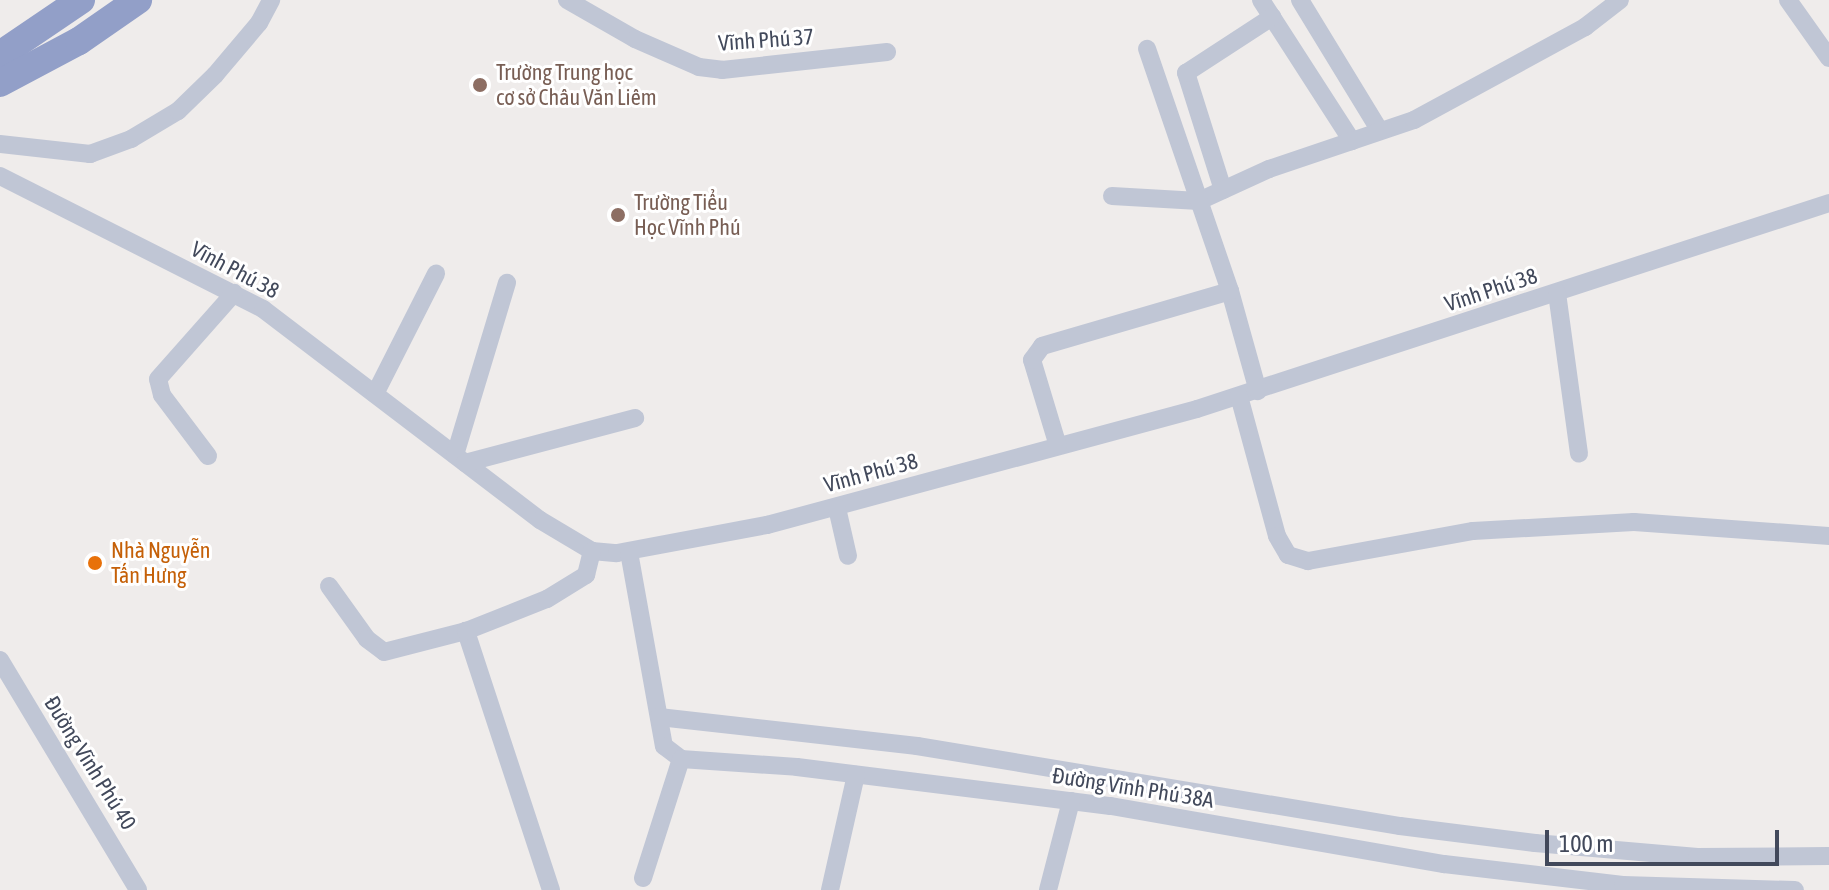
<!DOCTYPE html>
<meta charset="utf-8">
<style>
body{margin:0}
#map{position:relative;width:1829px;height:890px;overflow:hidden;background:#efeceb;font-family:"Asap Condensed",sans-serif}
div>[style]{position:absolute}
[style*='--x']{left:calc(var(--x)*1px);top:calc(var(--y)*1px);width:calc(var(--w)*1px);rotate:calc(var(--a)*1deg)}
.minor>*{height:18px;margin:-9px;padding:0 9px;transform-origin:9px;border-radius:9px;background:#c0c6d5}
.trunk>*{height:28px;margin:-14px;padding:0 14px;transform-origin:14px;border-radius:14px;background:#929fc8}
.dots>*{width:22px;height:22px;translate:-50% -50%;box-sizing:border-box;border:4px solid #fff;border-radius:50%}
span{translate:-50% -50%;white-space:nowrap;text-align:center;line-height:1.15;-webkit-text-stroke:6px #fff;paint-order:stroke}
.street-label{font-size:22px;color:#42495b}
.education-label{font-size:22px;color:#785e54}
.left{translate:0 -50%;text-align:left}
.food-label{font-size:22px;color:#c56008}
.scale{position:absolute;left:1545px;top:830px;width:234px;height:36px;box-sizing:border-box;border:4px solid #42495b;border-top:0;padding-left:10px;font-size:24px;line-height:28px;white-space:nowrap;color:#42495b;-webkit-text-stroke:6px #fff;paint-order:stroke}
</style>
<div id="map">
<div class="minor">
<i style="--x:567;--y:0;--w:78;--a:29.8"></i>
<i style="--x:635;--y:39;--w:70;--a:23.6"></i>
<i style="--x:699;--y:67;--w:23;--a:7"></i>
<i style="--x:722;--y:70;--w:166;--a:-6.2"></i>
<i style="--x:1261;--y:0;--w:168;--a:57.2"></i>
<i style="--x:1300;--y:0;--w:153;--a:58.6"></i>
<i style="--x:1788;--y:0;--w:71;--a:54.7"></i>
<i style="--x:0;--y:144;--w:91;--a:6.3"></i>
<i style="--x:90;--y:154;--w:44;--a:-20.1"></i>
<i style="--x:131;--y:139;--w:55;--a:-30.8"></i>
<i style="--x:178;--y:111;--w:52;--a:-44.2"></i>
<i style="--x:215;--y:75;--w:68;--a:-49.8"></i>
<i style="--x:259;--y:23;--w:26;--a:-62"></i>
<i style="--x:0;--y:176;--w:295;--a:26.8"></i>
<i style="--x:263;--y:309;--w:348;--a:37.3"></i>
<i style="--x:540;--y:520;--w:61;--a:30.8"></i>
<i style="--x:592;--y:551;--w:25;--a:5"></i>
<i style="--x:617;--y:553;--w:153;--a:-10.6"></i>
<i style="--x:767;--y:525;--w:445;--a:-15.1"></i>
<i style="--x:1197;--y:409;--w:665;--a:-18.05"></i>
<i style="--x:1223;--y:190;--w:123;--a:-107.5"></i>
<i style="--x:1186;--y:73;--w:103;--a:-33.1"></i>
<i style="--x:1112;--y:196;--w:87;--a:3.3"></i>
<i style="--x:1199;--y:201;--w:77;--a:-24.6"></i>
<i style="--x:1269;--y:169;--w:153;--a:-18.7"></i>
<i style="--x:1414;--y:120;--w:195;--a:-28.5"></i>
<i style="--x:1585;--y:27;--w:44;--a:-37.6"></i>
<i style="--x:1230;--y:291;--w:104;--a:74.4"></i>
<i style="--x:1557;--y:293;--w:162;--a:82.2"></i>
<i style="--x:375;--y:394;--w:135;--a:-63.1"></i>
<i style="--x:1239;--y:396;--w:145;--a:74.8"></i>
<i style="--x:1277;--y:536;--w:22;--a:60"></i>
<i style="--x:1288;--y:555;--w:21;--a:17"></i>
<i style="--x:1308;--y:561;--w:168;--a:-10.3"></i>
<i style="--x:1473;--y:531;--w:161;--a:-3.2"></i>
<i style="--x:1634;--y:522;--w:196;--a:4.1"></i>
<i style="--x:1058;--y:446;--w:90;--a:-106.8"></i>
<i style="--x:1032;--y:360;--w:17;--a:-54"></i>
<i style="--x:1042;--y:346;--w:196;--a:-16.3"></i>
<i style="--x:1230;--y:291;--w:256;--a:-108.9"></i>
<i style="--x:455;--y:455;--w:180;--a:-73.2"></i>
<i style="--x:208;--y:456;--w:76;--a:-127"></i>
<i style="--x:162;--y:395;--w:16;--a:-104"></i>
<i style="--x:158;--y:379;--w:115;--a:-48.5"></i>
<i style="--x:465;--y:463;--w:176;--a:-14.8"></i>
<i style="--x:837;--y:508;--w:49;--a:77.1"></i>
<i style="--x:629;--y:552;--w:197;--a:79.8"></i>
<i style="--x:664;--y:746;--w:21;--a:37"></i>
<i style="--x:681;--y:759;--w:116;--a:3.9"></i>
<i style="--x:797;--y:767;--w:316;--a:7.1"></i>
<i style="--x:1111;--y:806;--w:338;--a:9.9"></i>
<i style="--x:1444;--y:864;--w:180;--a:6.7"></i>
<i style="--x:1623;--y:885;--w:172;--a:1.7"></i>
<i style="--x:329;--y:586;--w:65;--a:54.4"></i>
<i style="--x:367;--y:639;--w:21;--a:37"></i>
<i style="--x:384;--y:652;--w:85;--a:-14.4"></i>
<i style="--x:0;--y:660;--w:268;--a:59"></i>
<i style="--x:659;--y:717;--w:260;--a:6.4"></i>
<i style="--x:917;--y:746;--w:490;--a:9.4"></i>
<i style="--x:1400;--y:826;--w:136;--a:7.2"></i>
<i style="--x:1535;--y:843;--w:163;--a:4.9"></i>
<i style="--x:1697;--y:857;--w:132;--a:-0.4"></i>
<i style="--x:643;--y:878;--w:125;--a:-72.3"></i>
<i style="--x:551;--y:890;--w:273;--a:-108.2"></i>
<i style="--x:466;--y:631;--w:87;--a:-21.6"></i>
<i style="--x:547;--y:599;--w:46;--a:-31.6"></i>
<i style="--x:586;--y:575;--w:25;--a:-76"></i>
<i style="--x:830;--y:890;--w:118;--a:-77.3"></i>
<i style="--x:1048;--y:890;--w:92;--a:-75.5"></i>
</div>
<div class="trunk">
<i style="--x:0;--y:55;--w:98;--a:-34.2"></i>
<i style="--x:0;--y:83;--w:89;--a:-28"></i>
<i style="--x:79;--y:41;--w:72;--a:-34.8"></i>
</div>
<div class="dots">
<i style="left:480px;top:85px;background:#8d6e63"></i>
<i style="left:618px;top:215px;background:#8d6e63"></i>
<i style="left:95px;top:563px;background:#e8710a"></i>
</div>
<div class="street-label">
<span style="left:766px;top:40px;rotate:-4deg">Vĩnh Phú 37</span>
<span style="left:235px;top:270px;rotate:28deg">Vĩnh Phú 38</span>
<span style="left:1491px;top:290px;rotate:-18deg">Vĩnh Phú 38</span>
<span style="left:871px;top:473px;rotate:-15deg">Vĩnh Phú 38</span>
<span style="left:90px;top:763px;rotate:58deg">Đường Vĩnh Phú 40</span>
<span style="left:1133px;top:788px;rotate:9deg">Đường Vĩnh Phú 38A</span>
</div>
<div class="education-label">
<span class="left" style="left:496px;top:85px">Trường Trung học<br>cơ sở Châu Văn Liêm</span>
<span class="left" style="left:634px;top:215px">Trường Tiểu<br>Học Vĩnh Phú</span>
</div>
<div class="food-label">
<span class="left" style="left:111px;top:563px">Nhà Nguyễn<br>Tấn Hưng</span>
</div>
<div class="scale">100 m</div>
</div>
